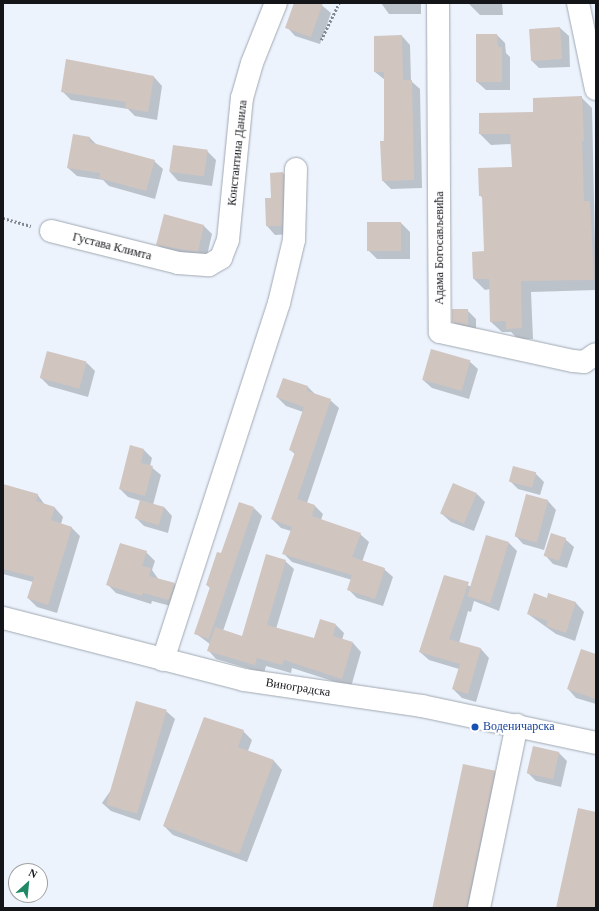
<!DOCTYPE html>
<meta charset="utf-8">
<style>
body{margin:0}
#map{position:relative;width:599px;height:911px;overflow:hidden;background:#ecf3fd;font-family:Georgia,serif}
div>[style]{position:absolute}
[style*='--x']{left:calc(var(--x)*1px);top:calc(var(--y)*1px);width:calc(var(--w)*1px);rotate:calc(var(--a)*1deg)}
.shadow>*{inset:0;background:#0003}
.building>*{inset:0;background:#d1c5c0;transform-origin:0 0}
.path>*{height:2.5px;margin-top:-1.25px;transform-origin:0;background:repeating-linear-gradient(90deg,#858991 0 2px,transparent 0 4px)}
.roads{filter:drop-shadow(0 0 1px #a1a8b1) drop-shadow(0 0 1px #a1a8b1)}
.minor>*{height:22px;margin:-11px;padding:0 11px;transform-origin:11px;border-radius:11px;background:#fff}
.dots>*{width:11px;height:11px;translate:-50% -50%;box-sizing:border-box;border:2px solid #fff;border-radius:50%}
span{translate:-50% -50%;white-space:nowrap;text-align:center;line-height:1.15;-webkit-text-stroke:3.5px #fff;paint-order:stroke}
.street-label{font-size:12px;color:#131519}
.transit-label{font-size:12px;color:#164399}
.left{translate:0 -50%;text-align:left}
.frame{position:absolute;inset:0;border:4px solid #131519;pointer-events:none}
.north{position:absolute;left:8px;top:863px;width:40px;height:40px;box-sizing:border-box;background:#fff;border:1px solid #a1a1a3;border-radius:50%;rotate:27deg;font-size:11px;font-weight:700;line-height:16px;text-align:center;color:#131519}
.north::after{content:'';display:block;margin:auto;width:14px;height:18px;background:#1f8864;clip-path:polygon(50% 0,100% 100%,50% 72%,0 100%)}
</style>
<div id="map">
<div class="shadow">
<i style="clip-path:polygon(295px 3px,319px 3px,331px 13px,320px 44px,295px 36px,287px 27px)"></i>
<i style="clip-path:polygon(381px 3px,421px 3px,421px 14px,389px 14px)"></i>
<i style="clip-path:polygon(468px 3px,502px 3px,503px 15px,480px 15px)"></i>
<i style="clip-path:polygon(560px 28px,569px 36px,570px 67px,539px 68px,531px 60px,530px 29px)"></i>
<i style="clip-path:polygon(497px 35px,505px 43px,506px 53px,510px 57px,510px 90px,486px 90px,477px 82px)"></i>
<i style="clip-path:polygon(402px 36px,410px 45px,411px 81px,420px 89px,422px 188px,391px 189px,383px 181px,385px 80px,375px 72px)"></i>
<i style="clip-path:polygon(67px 61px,154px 77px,162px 86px,157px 120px,135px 116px,128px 109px,71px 100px,62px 91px)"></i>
<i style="clip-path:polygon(581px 97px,592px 108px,596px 290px,531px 292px,533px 339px,518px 339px,511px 332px,502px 332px,491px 322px,490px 289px,485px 290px,474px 279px,485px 252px,483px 199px,480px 195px,513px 168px,512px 144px,491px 145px,480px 134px)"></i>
<i style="clip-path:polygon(89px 137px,97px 145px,154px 161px,163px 169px,155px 199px,109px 186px,103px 180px,77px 176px,68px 168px)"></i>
<i style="clip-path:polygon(207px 151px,216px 160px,212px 186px,178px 181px,170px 172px)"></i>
<i style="clip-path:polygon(283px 173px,292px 182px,290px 234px,275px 235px,267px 226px,266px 199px,272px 199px,271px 174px)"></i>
<i style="clip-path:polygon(165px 216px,204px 226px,212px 234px,206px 260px,166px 253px,157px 244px)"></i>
<i style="clip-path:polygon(401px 223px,410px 232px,410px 259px,377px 259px,368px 250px)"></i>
<i style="clip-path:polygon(467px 310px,476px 319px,476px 333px,462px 330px,453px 322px)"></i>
<i style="clip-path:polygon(469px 361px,478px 369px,469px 399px,432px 388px,423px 380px)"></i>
<i style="clip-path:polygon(87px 363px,95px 371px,88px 397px,49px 386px,40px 377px)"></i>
<i style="clip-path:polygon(308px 387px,315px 394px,330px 400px,339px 408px,307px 503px,315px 506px,323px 514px,321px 520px,360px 534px,369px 542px,362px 562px,384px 569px,393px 577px,383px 606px,357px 598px,349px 590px,352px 580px,292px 562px,284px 554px,291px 531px,281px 528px,272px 519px,295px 454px,290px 450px,303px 412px,286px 406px,277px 397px)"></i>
<i style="clip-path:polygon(131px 447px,144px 450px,152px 458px,150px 466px,161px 475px,153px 505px,164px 507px,172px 516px,168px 533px,144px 526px,136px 518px,141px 501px,128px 497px,120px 489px)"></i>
<i style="clip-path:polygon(535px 473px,544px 482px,540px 495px,518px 489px,510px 481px)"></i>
<i style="clip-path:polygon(3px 485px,37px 494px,45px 505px,55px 508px,63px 517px,61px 524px,71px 527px,80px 536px,57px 613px,37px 607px,28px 598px,33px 582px,3px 574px)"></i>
<i style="clip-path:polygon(477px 494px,485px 502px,474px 531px,451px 522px,442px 514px)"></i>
<i style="clip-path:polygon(527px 495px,548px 501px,556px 510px,544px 550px,523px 544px,515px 535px)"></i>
<i style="clip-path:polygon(254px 508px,262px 516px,223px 631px,242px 638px,285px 561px,294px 569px,276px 629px,315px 640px,336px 625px,344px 633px,342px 640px,353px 643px,361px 652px,351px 687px,292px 668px,291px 673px,266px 666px,264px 673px,216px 659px,208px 650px,210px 644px,195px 633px,211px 589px,207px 585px,222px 554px)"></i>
<i style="clip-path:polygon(487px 536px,509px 543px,517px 551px,499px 611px,474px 601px,471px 612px,468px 611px,459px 643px,481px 649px,489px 658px,476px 702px,462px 698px,453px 689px,459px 669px,429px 660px,420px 652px,445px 576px,472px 587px)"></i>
<i style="clip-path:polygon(565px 539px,574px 547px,567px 568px,553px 564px,545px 555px)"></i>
<i style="clip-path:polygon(146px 552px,155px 561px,152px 570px,159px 580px,174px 584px,183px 592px,178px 608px,152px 601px,151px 604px,116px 593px,108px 585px)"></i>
<i style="clip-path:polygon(549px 594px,576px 603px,584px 612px,575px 641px,556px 634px,528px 614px,547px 599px)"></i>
<i style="clip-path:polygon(596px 655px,596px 704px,576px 698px,568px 689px)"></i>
<i style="clip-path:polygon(166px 711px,175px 719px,140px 821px,111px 811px,102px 803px)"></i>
<i style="clip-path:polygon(243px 731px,252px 740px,248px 751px,274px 761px,282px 770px,247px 862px,173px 835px,164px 826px)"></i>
<i style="clip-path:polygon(558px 752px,567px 761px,561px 787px,536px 781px,528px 773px)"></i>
<i style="clip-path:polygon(494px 772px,503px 780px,476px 908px,435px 908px)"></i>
</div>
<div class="building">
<i style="clip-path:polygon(294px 3px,323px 3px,311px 37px,285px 28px)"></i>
<i style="left:560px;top:27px;width:32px;height:31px;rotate:86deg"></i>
<i style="clip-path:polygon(476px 34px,497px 34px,498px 47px,502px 47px,502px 82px,476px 82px)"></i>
<i style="clip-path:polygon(402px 35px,403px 80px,412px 80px,414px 180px,382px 181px,380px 141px,384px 141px,384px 72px,374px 72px,374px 36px)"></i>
<i style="clip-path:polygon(66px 59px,154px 76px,148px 112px,125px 108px,126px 102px,61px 92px)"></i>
<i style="clip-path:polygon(582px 96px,584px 141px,582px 141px,584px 201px,590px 201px,594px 280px,521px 281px,522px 328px,506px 329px,506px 321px,490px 322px,489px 279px,473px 279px,472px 252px,484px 251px,482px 196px,479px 196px,478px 168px,512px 167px,510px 134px,479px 134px,479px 113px,533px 112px,533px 98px)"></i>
<i style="clip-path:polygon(73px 134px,90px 137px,89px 142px,155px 160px,146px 191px,99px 178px,100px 173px,67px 168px)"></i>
<i style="left:173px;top:145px;width:35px;height:27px;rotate:8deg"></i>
<i style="clip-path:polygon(283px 172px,282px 226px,266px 226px,265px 198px,271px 198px,270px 173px)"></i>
<i style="clip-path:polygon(164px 214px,204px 225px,198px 252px,156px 245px)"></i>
<i style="left:367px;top:222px;width:34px;height:29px"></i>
<i style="clip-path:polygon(452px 309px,468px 309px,468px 325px,452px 322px)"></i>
<i style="left:431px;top:349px;width:41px;height:32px;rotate:16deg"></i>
<i style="left:47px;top:351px;width:41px;height:28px;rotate:15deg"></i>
<i style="clip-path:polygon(283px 378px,308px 386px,307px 391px,331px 399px,297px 499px,315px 505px,312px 516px,361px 533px,352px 557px,385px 568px,375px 599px,347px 590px,352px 575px,282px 554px,292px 527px,271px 519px,295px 452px,289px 450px,304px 407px,276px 397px)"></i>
<i style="clip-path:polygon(130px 445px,144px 449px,141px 463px,153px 466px,145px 496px,119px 489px)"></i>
<i style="left:513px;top:466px;width:24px;height:16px;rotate:15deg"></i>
<i style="left:453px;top:483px;width:26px;height:33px;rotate:23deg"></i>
<i style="clip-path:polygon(3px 484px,38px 494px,36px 501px,55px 507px,51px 520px,72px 527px,48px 605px,27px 598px,34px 577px,3px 569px)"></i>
<i style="left:526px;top:494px;width:23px;height:44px;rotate:15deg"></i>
<i style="left:140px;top:500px;width:25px;height:19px;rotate:16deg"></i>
<i style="clip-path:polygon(239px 502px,254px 507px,209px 639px,194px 634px,210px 587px,206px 585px,217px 552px,221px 553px)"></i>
<i style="left:551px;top:533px;width:16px;height:24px;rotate:18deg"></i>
<i style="left:486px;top:535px;width:24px;height:64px;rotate:17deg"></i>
<i style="clip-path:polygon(120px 543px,147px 551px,142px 566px,151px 568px,149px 576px,175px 583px,169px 600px,143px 593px,142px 596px,106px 585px)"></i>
<i style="clip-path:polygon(266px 554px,286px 560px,267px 625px,314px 638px,320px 619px,336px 624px,333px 636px,353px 642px,342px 679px,284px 660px,282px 665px,257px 658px,255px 665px,207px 651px,215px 627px,242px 636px)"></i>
<i style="clip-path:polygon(444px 575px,469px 582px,449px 639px,481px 648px,468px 694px,452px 689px,460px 664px,419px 652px)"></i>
<i style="clip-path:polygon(534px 593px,547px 598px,548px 593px,576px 602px,566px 633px,546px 626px,548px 621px,527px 614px)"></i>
<i style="clip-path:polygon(581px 649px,596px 654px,596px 699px,567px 689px)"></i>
<i style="left:136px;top:701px;width:32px;height:108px;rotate:16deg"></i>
<i style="clip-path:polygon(204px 717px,244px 730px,238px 747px,274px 760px,239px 854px,163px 826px)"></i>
<i style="left:533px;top:746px;width:27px;height:28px;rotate:13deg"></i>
<i style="left:463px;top:764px;width:33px;height:147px;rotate:12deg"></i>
<i style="clip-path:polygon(578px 808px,596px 812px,596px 908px,556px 908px)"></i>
</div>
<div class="path">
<i style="--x:321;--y:40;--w:41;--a:-64.1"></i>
<i style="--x:3;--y:218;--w:29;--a:16"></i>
</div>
<div class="roads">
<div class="minor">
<i style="--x:438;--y:3;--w:329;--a:89.7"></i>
<i style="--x:440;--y:332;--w:136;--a:12.3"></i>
<i style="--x:573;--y:361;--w:11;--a:5"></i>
<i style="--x:584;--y:362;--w:14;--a:-34"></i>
<i style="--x:578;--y:3;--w:88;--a:78.2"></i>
<i style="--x:51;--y:231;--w:131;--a:14.1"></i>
<i style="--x:178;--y:263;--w:31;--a:4"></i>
<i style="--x:209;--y:265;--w:14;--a:-30"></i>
<i style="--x:221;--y:258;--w:19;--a:-69"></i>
<i style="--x:228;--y:240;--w:143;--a:-84.4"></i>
<i style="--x:242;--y:98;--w:36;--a:-74"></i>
<i style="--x:252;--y:63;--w:65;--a:-68.2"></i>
<i style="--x:3;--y:618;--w:249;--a:14.4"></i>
<i style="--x:244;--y:680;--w:180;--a:8.3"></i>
<i style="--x:422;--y:706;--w:178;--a:12"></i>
<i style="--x:163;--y:660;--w:375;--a:-72"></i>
<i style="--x:279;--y:303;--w:65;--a:-76.6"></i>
<i style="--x:294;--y:240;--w:71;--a:-88.4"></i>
<i style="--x:479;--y:908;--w:187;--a:-78.3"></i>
</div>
</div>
<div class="dots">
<i style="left:475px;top:727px;background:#1a4fb4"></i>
</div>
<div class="street-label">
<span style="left:238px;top:153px;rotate:-84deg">Константина Данила</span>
<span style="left:112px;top:247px;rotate:14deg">Густава Климта</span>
<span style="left:440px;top:248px;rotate:-90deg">Адама Богосављевића</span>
<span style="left:298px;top:688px;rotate:9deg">Виноградска</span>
</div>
<div class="transit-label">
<span class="left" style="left:483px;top:727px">Воденичарска</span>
</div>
<div class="frame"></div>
<div class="north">N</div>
</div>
